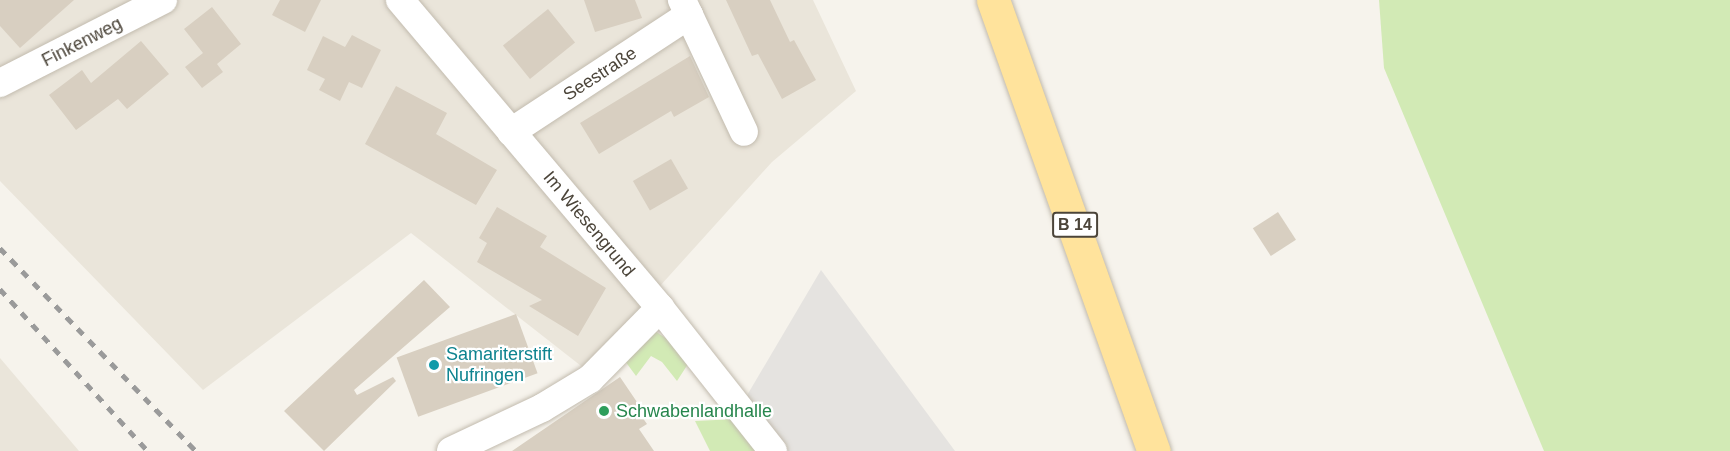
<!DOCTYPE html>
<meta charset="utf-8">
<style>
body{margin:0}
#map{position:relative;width:1730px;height:451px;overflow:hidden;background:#f6f3ec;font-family:Arial,sans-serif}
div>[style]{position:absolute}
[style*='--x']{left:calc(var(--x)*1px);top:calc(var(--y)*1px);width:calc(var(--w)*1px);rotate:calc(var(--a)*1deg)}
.residential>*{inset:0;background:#eae5da}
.green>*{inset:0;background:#d2eab5}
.parking>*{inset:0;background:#e5e3e0}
.building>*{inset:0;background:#d8cfc1;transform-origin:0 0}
.roads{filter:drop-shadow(0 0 2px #c2bbae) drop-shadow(0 0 2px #c2bbae)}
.minor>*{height:28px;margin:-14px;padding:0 14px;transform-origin:14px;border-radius:14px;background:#fff}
.major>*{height:33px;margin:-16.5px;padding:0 16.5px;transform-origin:16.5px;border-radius:16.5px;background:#ffe39c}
.rail>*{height:4.5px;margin-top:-2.25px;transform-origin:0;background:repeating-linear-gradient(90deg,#9a9a9a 0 8px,transparent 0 16px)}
.dots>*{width:16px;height:16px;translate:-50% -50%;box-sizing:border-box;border:3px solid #fff;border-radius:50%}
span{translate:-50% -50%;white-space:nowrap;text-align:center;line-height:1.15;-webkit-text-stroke:4.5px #fff;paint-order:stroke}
.shield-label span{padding:2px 4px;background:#fff;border:2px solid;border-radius:4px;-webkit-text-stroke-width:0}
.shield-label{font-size:16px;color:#4b4439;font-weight:700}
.street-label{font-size:18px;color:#4b4439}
.culture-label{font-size:18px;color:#0d838f}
.left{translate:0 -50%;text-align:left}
.leisure-label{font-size:18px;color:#27864d}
</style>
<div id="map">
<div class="residential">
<i style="clip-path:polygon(0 0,813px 0,856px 91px,772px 162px,585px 369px,411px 233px,203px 390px,0 181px)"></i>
<i style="clip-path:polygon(0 358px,79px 451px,0 451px)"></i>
</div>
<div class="green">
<i style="clip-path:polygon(1379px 0,1730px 0,1730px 451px,1544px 451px,1384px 68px)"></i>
<i style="clip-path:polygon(655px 331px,670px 341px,688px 364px,677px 381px,662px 362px,651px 356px,636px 376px,625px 361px)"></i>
<i style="clip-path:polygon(736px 419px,762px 451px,710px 451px,695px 421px)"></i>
</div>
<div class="parking">
<i style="clip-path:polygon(821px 270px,955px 451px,773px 451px,739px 409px)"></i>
</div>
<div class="building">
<i style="clip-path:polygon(0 0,74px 0,20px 48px,0 26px)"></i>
<i style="clip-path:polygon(280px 0,321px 0,305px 32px,272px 15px)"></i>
<i style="clip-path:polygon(584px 0,635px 0,642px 18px,595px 32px)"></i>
<i style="clip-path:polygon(726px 0,770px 0,790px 42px,794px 40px,816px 80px,782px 99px,758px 54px,752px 56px)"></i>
<i style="clip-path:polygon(212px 7px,241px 44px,217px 64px,223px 72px,202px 88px,185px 67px,203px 53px,184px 29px)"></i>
<i style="left:548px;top:9px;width:43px;height:58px;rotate:51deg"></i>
<i style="clip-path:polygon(352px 35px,381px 50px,362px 88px,349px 82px,340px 101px,319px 90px,325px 79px,307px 70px,323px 36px,345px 47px)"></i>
<i style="clip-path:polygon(141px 41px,169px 74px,127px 109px,118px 99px,76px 130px,49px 95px,82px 70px,91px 83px)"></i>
<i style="clip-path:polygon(690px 56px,709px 97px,674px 117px,671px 111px,599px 154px,580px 123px)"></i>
<i style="clip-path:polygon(396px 86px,447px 113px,436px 134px,497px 170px,476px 205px,365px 144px)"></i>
<i style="left:671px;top:159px;width:34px;height:44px;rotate:60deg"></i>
<i style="clip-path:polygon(497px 207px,547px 236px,540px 247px,606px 288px,578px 336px,529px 306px,542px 300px,477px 262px,487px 243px,479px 238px)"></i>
<i style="left:1278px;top:212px;width:33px;height:30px;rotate:57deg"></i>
<i style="clip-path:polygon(424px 280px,450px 307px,354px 390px,357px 395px,393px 377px,396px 381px,324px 451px,284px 411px)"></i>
<i style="left:516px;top:314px;width:63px;height:127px;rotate:70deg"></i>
<i style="clip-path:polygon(620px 377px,639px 405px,635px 407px,647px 424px,639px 429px,654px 451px,512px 451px)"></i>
</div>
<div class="roads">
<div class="minor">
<i style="--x:400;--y:0;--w:403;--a:49.8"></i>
<i style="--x:660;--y:308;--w:182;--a:51.7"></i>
<i style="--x:689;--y:15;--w:129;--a:64.8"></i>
<i style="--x:0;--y:83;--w:183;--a:-27"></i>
<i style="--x:511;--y:132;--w:213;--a:-33.3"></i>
<i style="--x:689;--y:15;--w:17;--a:-115"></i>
<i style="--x:451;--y:451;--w:101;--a:-25.3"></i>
<i style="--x:542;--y:408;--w:56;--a:-31.1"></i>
<i style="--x:590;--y:379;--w:100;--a:-45.4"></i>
</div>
<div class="major">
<i style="--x:993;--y:0;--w:479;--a:70.4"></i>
</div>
</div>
<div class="rail">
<i style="--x:0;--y:248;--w:282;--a:46"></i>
<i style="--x:0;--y:289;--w:219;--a:47.6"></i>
</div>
<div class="dots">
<i style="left:434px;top:365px;background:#0f9aa8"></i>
<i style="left:604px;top:411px;background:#2e9e5b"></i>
</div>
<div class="shield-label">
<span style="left:1075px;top:225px">B 14</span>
</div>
<div class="street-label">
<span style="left:82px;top:42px;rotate:-27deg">Finkenweg</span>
<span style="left:600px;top:74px;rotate:-33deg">Seestraße</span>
<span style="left:589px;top:224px;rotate:50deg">Im Wiesengrund</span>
</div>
<div class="culture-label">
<span class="left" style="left:446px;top:365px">Samariterstift<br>Nufringen</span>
</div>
<div class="leisure-label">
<span class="left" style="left:616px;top:411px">Schwabenlandhalle</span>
</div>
</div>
